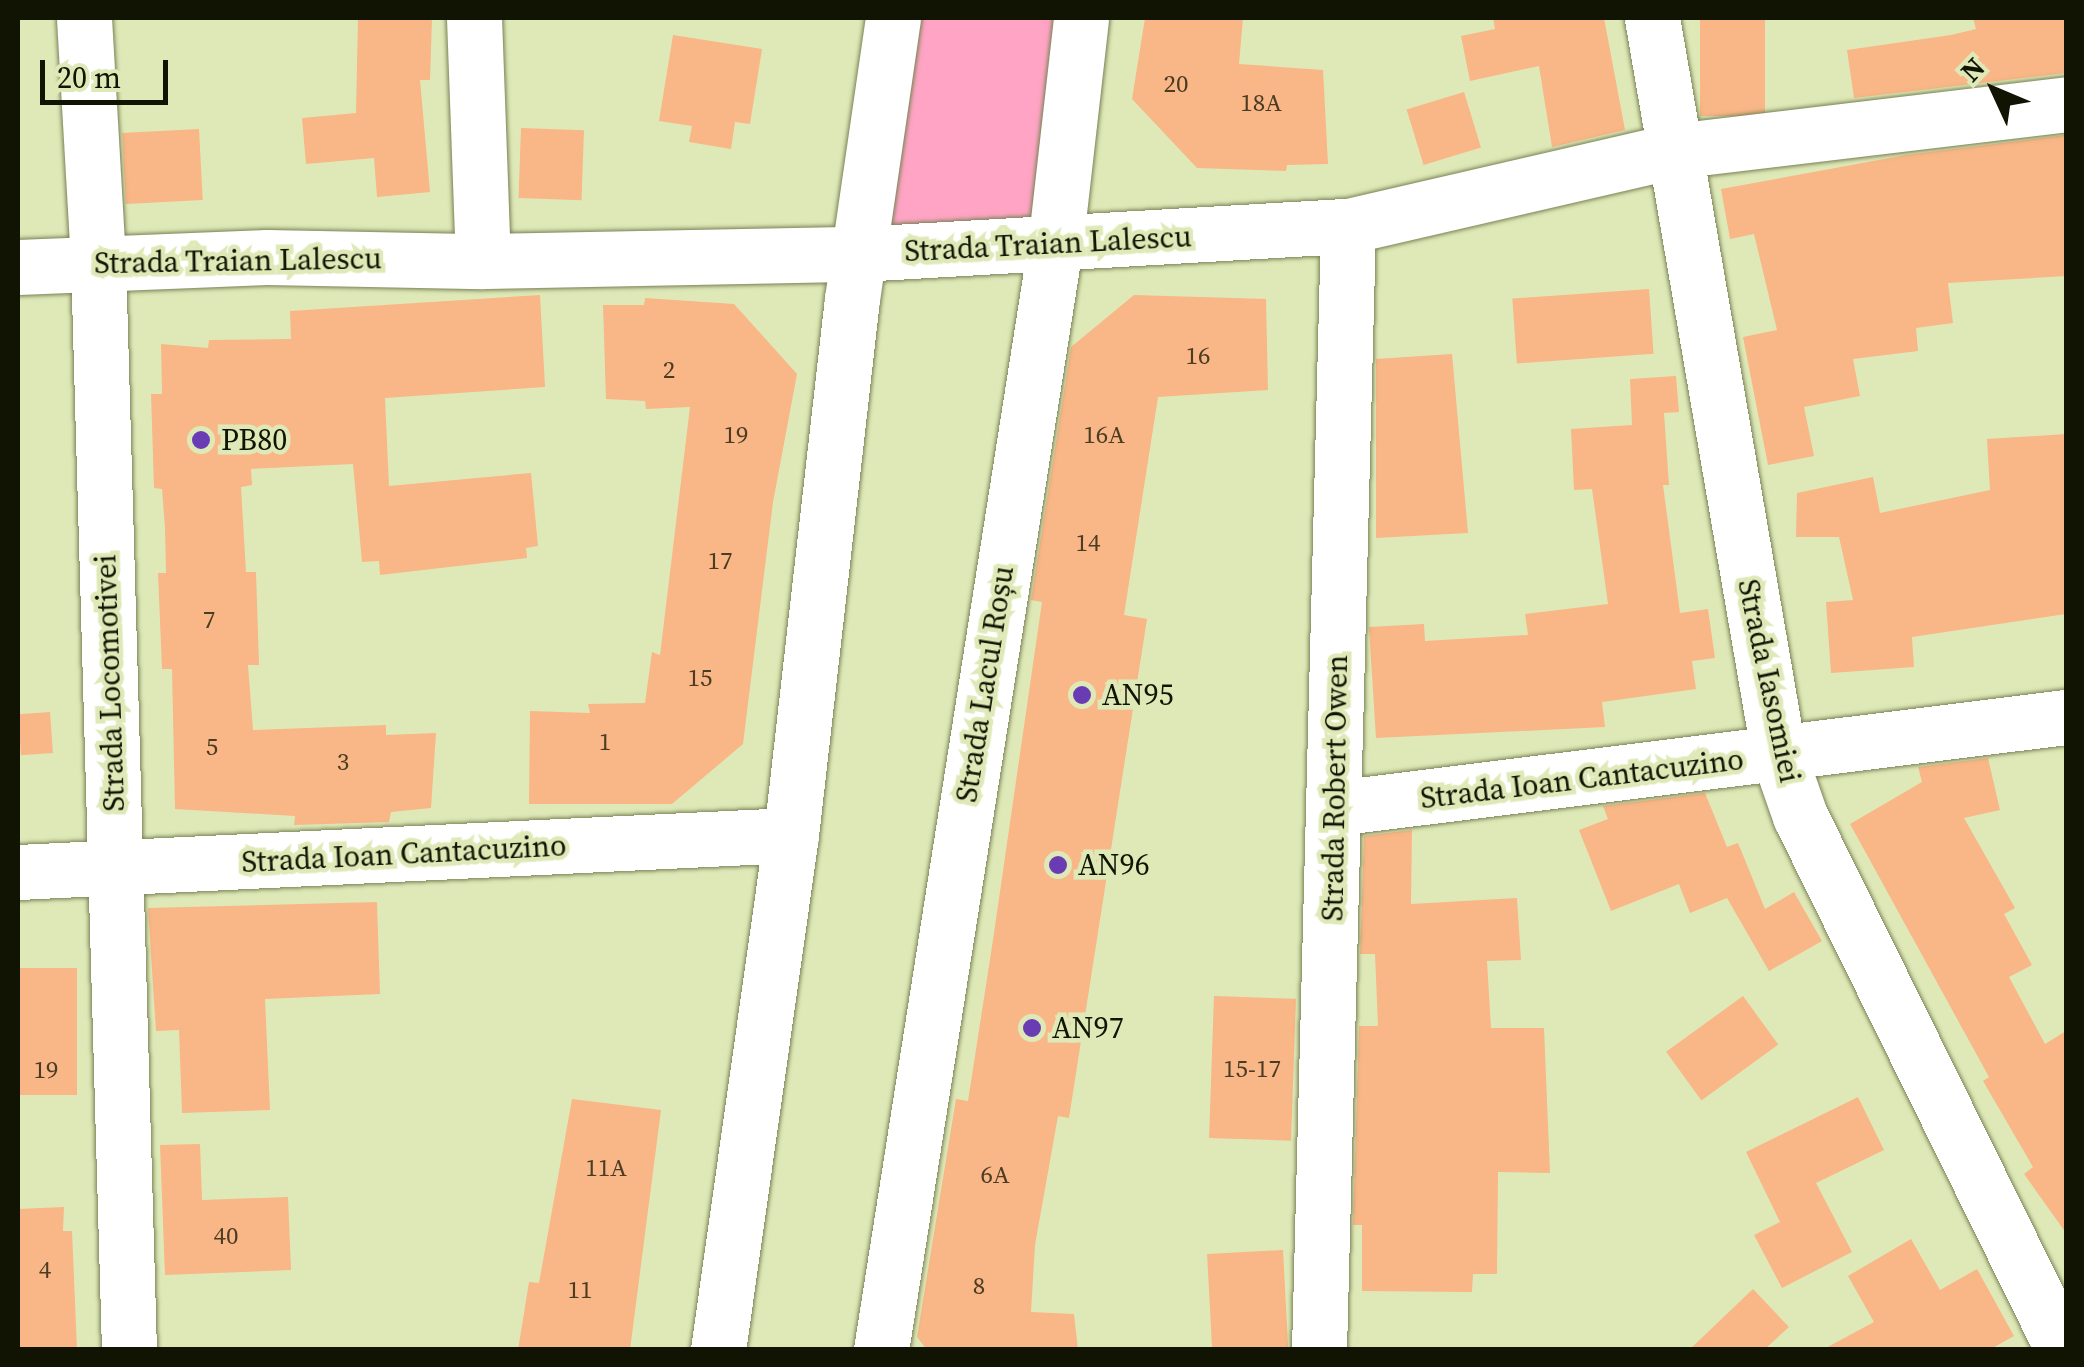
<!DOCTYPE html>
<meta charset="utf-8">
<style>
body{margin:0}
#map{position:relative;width:2084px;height:1367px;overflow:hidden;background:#dfe9b8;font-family:"Source Serif 4",serif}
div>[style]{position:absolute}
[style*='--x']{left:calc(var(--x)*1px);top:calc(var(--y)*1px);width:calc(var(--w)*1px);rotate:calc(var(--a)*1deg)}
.green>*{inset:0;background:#ffa4c4}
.building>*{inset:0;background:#f9b686;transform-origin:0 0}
.roads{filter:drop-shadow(0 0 2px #7a8255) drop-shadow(0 0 2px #7a8255)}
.minor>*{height:55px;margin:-27.5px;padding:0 27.5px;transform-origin:27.5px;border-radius:27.5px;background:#fff}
.dots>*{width:28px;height:28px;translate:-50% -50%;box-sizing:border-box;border:5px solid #dfe9b8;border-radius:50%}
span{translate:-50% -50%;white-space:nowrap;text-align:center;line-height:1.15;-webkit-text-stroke:9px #dfe9b8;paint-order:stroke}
.number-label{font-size:25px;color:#4b3c24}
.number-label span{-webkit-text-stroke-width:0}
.street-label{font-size:30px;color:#111303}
.poi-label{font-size:30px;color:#111303}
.left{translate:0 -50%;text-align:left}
.frame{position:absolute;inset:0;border:20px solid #111303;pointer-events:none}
.north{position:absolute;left:1944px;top:40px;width:100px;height:100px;-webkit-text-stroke:8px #dfe9b8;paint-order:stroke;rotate:314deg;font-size:28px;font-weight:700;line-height:40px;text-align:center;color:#111303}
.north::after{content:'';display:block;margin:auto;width:35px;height:45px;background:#111303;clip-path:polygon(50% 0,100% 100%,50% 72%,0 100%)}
.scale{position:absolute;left:40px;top:60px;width:128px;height:45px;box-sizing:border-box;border:5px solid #111303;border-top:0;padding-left:12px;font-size:30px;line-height:35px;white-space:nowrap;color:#111303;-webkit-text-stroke:8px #dfe9b8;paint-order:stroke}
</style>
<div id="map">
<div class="green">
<i style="clip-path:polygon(894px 18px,1088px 18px,1055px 247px,859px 254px)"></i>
</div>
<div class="building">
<i style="clip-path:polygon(358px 18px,432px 18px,430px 80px,420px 80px,430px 192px,377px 197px,374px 158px,306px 164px,302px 118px,356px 113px)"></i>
<i style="clip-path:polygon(1145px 18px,1243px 18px,1239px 64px,1323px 70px,1328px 164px,1287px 165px,1286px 171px,1197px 168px,1132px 99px)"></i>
<i style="clip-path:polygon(1493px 18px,1604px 18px,1625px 130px,1552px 147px,1539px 66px,1470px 81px,1461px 36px,1495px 29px)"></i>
<i style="left:1700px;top:18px;width:65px;height:98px"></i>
<i style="clip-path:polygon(1973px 18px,2066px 18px,2066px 73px,1854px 98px,1847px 50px,1951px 35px,1976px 29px)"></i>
<i style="clip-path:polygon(673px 35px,762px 49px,750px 124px,735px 122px,731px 149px,689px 142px,692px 126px,659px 121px)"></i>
<i style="left:1464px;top:92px;width:58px;height:60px;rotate:73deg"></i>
<i style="left:521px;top:128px;width:63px;height:70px;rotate:2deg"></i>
<i style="left:199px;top:129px;width:71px;height:77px;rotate:87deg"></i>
<i style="clip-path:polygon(2066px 135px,2066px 276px,1948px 283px,1953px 323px,1916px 328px,1918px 351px,1853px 359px,1860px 396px,1804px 407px,1814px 456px,1768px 465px,1743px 337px,1777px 330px,1754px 234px,1730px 239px,1721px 189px,1906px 155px)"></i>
<i style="left:1649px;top:289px;width:65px;height:137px;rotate:86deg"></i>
<i style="clip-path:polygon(540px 295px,545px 387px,385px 398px,389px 486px,531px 473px,538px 546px,526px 548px,527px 558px,380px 575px,379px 561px,362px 562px,353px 464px,251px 469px,252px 485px,241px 487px,246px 572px,256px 572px,259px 665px,248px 665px,253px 730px,386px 725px,386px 735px,436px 733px,431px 808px,391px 812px,389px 822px,294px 825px,295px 816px,175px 809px,172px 669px,162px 669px,158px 573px,166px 573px,165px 528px,162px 489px,154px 488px,151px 394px,162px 394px,161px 344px,208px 348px,209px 340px,291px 339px,290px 311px)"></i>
<i style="clip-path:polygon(1134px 295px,1266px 299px,1268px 390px,1158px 397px,1124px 615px,1147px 619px,1069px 1118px,1058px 1116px,1035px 1245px,1031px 1312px,1074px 1314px,1078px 1350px,927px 1350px,917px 1337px,956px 1099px,968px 1101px,993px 940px,1042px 602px,1031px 600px,1071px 347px)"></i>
<i style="clip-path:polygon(645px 298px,734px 304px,797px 374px,773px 502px,743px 744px,672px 804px,529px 804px,530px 711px,590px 713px,588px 704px,645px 703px,652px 652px,660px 655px,690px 407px,646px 409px,645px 401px,606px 399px,603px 305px,644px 305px)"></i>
<i style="clip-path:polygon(1452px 354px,1468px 533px,1376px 538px,1376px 359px)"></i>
<i style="clip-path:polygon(1676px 376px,1679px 412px,1664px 413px,1669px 485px,1663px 485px,1680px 613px,1708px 609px,1715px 658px,1692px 661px,1696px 689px,1602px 702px,1605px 727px,1376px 738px,1369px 627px,1424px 624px,1425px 641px,1528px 635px,1525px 614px,1608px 604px,1592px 489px,1574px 490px,1571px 429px,1632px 425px,1630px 379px)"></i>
<i style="clip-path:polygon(2066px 434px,2066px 614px,1912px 637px,1914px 667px,1831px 673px,1826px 602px,1853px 600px,1839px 537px,1796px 537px,1797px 493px,1873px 477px,1880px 513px,1990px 490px,1987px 439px)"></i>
<i style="left:50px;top:712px;width:41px;height:32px;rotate:86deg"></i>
<i style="clip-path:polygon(1988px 758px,2000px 810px,1964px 818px,2015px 908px,2004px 914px,2032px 965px,2009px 977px,2045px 1044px,2066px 1031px,2066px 1233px,2024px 1174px,2033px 1167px,1983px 1081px,1989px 1077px,1850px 824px,1922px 782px,1918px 767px)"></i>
<i style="clip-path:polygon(1705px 793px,1727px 847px,1738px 843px,1765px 909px,1794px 892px,1822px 941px,1769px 971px,1727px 898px,1690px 913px,1679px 884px,1611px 911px,1579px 830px,1608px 819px,1603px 806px)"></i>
<i style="clip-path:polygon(1412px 830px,1411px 904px,1517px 898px,1521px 960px,1487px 961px,1491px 1028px,1544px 1028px,1550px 1173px,1498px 1172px,1497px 1274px,1473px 1274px,1472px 1292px,1362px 1291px,1362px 1225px,1353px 1225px,1359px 1026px,1378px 1026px,1375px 954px,1360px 954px,1364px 836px)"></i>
<i style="clip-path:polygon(377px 902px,380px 994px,265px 999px,270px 1110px,182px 1113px,179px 1030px,156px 1031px,148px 908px)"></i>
<i style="left:77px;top:968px;width:127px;height:59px;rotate:90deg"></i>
<i style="left:1214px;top:996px;width:82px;height:142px;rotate:2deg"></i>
<i style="left:1743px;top:996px;width:60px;height:95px;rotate:54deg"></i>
<i style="clip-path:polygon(1858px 1097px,1884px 1150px,1816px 1183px,1852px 1252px,1782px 1288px,1754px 1235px,1780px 1222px,1746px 1152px)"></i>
<i style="clip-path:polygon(572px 1099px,661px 1110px,630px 1350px,518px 1350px,529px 1282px,539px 1283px)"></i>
<i style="clip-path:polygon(200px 1144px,202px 1200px,288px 1197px,291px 1270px,165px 1275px,160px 1145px)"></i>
<i style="clip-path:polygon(64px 1207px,63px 1231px,72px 1231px,77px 1350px,18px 1350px,18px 1209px)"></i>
<i style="clip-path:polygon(1911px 1239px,1940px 1290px,1977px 1269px,2014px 1336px,1989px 1350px,1822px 1350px,1874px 1322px,1848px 1276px)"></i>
<i style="left:1283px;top:1250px;width:100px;height:76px;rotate:87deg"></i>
<i style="clip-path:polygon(1753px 1289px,1789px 1327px,1764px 1350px,1689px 1350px)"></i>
</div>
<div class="roads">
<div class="minor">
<i style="--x:84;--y:18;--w:243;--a:86.7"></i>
<i style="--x:98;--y:261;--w:1089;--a:88.37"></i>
<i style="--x:474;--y:18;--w:243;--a:87.9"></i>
<i style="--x:1652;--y:18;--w:749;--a:80.24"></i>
<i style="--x:1779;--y:756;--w:64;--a:70.7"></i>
<i style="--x:1800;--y:816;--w:595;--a:63.78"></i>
<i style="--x:18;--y:267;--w:249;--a:-2.3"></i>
<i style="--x:267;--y:257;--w:216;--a:1.1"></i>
<i style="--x:483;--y:261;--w:376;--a:-1.1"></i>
<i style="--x:859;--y:254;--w:490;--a:-3.3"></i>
<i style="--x:1348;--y:226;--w:335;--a:-13"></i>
<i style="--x:1674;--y:151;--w:395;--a:-6.8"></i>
<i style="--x:1335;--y:808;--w:737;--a:-7.1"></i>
<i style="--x:18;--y:872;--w:774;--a:-2.74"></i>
<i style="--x:718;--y:1350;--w:520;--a:-81.93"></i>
<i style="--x:791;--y:835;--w:539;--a:-83.51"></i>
<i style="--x:852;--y:299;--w:284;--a:-81.7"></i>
<i style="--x:881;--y:1350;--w:1117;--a:-81.04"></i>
<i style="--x:1055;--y:247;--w:230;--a:-83.5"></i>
<i style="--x:1319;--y:1350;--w:1124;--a:-88.52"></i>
</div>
</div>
<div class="dots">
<i style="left:201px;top:440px;background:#6a3cb4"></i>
<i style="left:1082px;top:695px;background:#6a3cb4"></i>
<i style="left:1058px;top:865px;background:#6a3cb4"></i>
<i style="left:1032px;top:1028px;background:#6a3cb4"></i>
</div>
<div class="number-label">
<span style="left:1176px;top:83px">20</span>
<span style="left:1261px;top:102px">18A</span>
<span style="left:1198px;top:355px">16</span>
<span style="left:669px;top:369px">2</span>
<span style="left:736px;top:434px">19</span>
<span style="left:1104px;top:434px">16A</span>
<span style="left:1088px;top:542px">14</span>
<span style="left:720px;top:560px">17</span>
<span style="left:209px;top:619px">7</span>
<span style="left:700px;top:677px">15</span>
<span style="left:605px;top:741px">1</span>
<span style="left:212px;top:746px">5</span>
<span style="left:343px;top:761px">3</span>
<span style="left:1252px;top:1068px">15-17</span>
<span style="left:46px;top:1069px">19</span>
<span style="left:606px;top:1167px">11A</span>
<span style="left:995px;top:1174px">6A</span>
<span style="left:226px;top:1235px">40</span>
<span style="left:45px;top:1269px">4</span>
<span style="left:979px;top:1285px">8</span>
<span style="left:580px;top:1289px">11</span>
</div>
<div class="street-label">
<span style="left:1048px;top:244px;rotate:-3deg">Strada Traian Lalescu</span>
<span style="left:238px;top:261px;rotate:-1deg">Strada Traian Lalescu</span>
<span style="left:1769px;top:681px;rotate:78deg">Strada Iasomiei</span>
<span style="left:110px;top:683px;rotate:-92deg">Strada Locomotivei</span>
<span style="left:985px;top:684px;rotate:-81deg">Strada Lacul Roșu</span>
<span style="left:1582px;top:779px;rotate:-7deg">Strada Ioan Cantacuzino</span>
<span style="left:1335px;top:788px;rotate:-89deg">Strada Robert Owen</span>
<span style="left:404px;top:854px;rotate:-3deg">Strada Ioan Cantacuzino</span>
</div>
<div class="poi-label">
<span class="left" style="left:221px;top:440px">PB80</span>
<span class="left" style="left:1102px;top:695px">AN95</span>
<span class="left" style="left:1078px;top:865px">AN96</span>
<span class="left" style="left:1052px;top:1028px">AN97</span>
</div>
<div class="frame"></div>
<div class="north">N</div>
<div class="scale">20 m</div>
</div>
